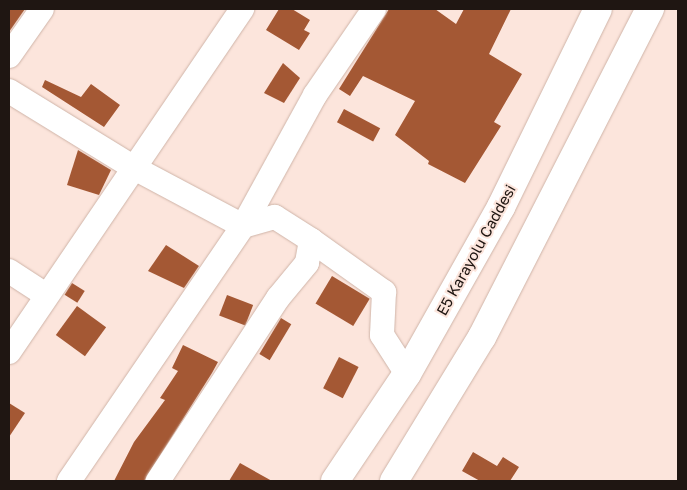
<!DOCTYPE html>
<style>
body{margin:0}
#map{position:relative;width:687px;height:490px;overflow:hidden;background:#fce5dc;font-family:"Golos Text",sans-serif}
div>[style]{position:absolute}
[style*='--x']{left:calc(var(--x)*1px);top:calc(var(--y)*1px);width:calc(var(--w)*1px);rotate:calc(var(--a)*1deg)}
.building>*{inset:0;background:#a45834;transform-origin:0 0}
.roads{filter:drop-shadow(0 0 1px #cfb4a8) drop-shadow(0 0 1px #cfb4a8)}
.minor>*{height:24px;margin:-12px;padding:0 12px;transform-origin:12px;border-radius:12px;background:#fff}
.highway>*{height:28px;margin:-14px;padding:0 14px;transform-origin:14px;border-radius:14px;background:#fff}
span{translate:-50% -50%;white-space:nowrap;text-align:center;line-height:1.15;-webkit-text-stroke:4px #fce5dc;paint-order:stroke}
.street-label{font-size:15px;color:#1f1612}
.frame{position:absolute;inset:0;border:10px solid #1f1612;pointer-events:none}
</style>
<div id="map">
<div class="building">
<i style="clip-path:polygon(9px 9px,25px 9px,9px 32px)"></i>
<i style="clip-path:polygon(279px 9px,292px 9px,310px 20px,304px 30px,310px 33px,299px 50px,266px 30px)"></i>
<i style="clip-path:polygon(389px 9px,435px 9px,456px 24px,464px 9px,511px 9px,489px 54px,522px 74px,494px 122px,501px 126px,465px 183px,428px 164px,429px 161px,395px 135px,415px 101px,363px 76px,350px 96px,339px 89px)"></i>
<i style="clip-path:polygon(283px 63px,300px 78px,284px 103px,264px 93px)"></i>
<i style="clip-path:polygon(45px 80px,81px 97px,91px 84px,120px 105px,104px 127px,42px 87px)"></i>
<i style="left:344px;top:109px;width:41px;height:15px;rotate:28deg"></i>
<i style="clip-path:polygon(78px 150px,111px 170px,99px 195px,67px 185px)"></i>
<i style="clip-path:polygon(166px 245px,199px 266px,184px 288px,148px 271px)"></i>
<i style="left:332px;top:276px;width:44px;height:32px;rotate:31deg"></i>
<i style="left:72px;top:283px;width:15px;height:14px;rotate:32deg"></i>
<i style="left:227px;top:295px;width:28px;height:22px;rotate:21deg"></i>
<i style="left:77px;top:306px;width:36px;height:36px;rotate:36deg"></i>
<i style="left:281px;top:318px;width:12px;height:42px;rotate:31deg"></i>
<i style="clip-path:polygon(183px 345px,218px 362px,212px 373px,144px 481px,114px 481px,134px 442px,165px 400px,160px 398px,178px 371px,172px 368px)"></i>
<i style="left:339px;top:357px;width:22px;height:35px;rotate:27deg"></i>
<i style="clip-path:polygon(9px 403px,25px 413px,9px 437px)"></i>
<i style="clip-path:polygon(473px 452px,497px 466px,503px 457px,519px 467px,510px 481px,480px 481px,462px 471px)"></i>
<i style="clip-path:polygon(240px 463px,272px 481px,229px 481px)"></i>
</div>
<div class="roads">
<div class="minor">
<i style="--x:9;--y:56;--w:57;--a:-54.9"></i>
<i style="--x:9;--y:91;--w:149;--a:31.6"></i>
<i style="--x:136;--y:169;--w:121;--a:28"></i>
<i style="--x:243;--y:226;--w:33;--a:-16"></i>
<i style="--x:275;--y:217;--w:43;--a:32.6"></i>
<i style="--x:311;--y:240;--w:23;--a:100"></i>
<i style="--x:307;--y:263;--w:45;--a:129.6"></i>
<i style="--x:278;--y:298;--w:219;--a:123.3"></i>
<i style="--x:311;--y:240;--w:90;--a:35.5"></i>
<i style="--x:384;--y:292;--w:43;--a:92.7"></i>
<i style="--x:382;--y:335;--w:46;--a:57.3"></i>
<i style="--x:9;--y:271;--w:44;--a:33"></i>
<i style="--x:9;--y:352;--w:415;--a:-55.8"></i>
<i style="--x:69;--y:481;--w:309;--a:-55.7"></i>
<i style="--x:243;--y:226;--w:149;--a:-61.2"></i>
<i style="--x:315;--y:95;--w:104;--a:-55.5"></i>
</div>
<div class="highway">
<i style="--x:335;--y:481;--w:129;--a:-56.1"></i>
<i style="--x:407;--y:374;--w:192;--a:-60.6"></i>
<i style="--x:501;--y:207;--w:220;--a:-63.9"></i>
<i style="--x:394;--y:481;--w:169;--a:-58.6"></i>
<i style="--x:482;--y:337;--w:369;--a:-62.9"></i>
</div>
</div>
<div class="street-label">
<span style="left:476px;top:250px;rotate:-61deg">E5 Karayolu Caddesi</span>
</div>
<div class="frame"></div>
</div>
